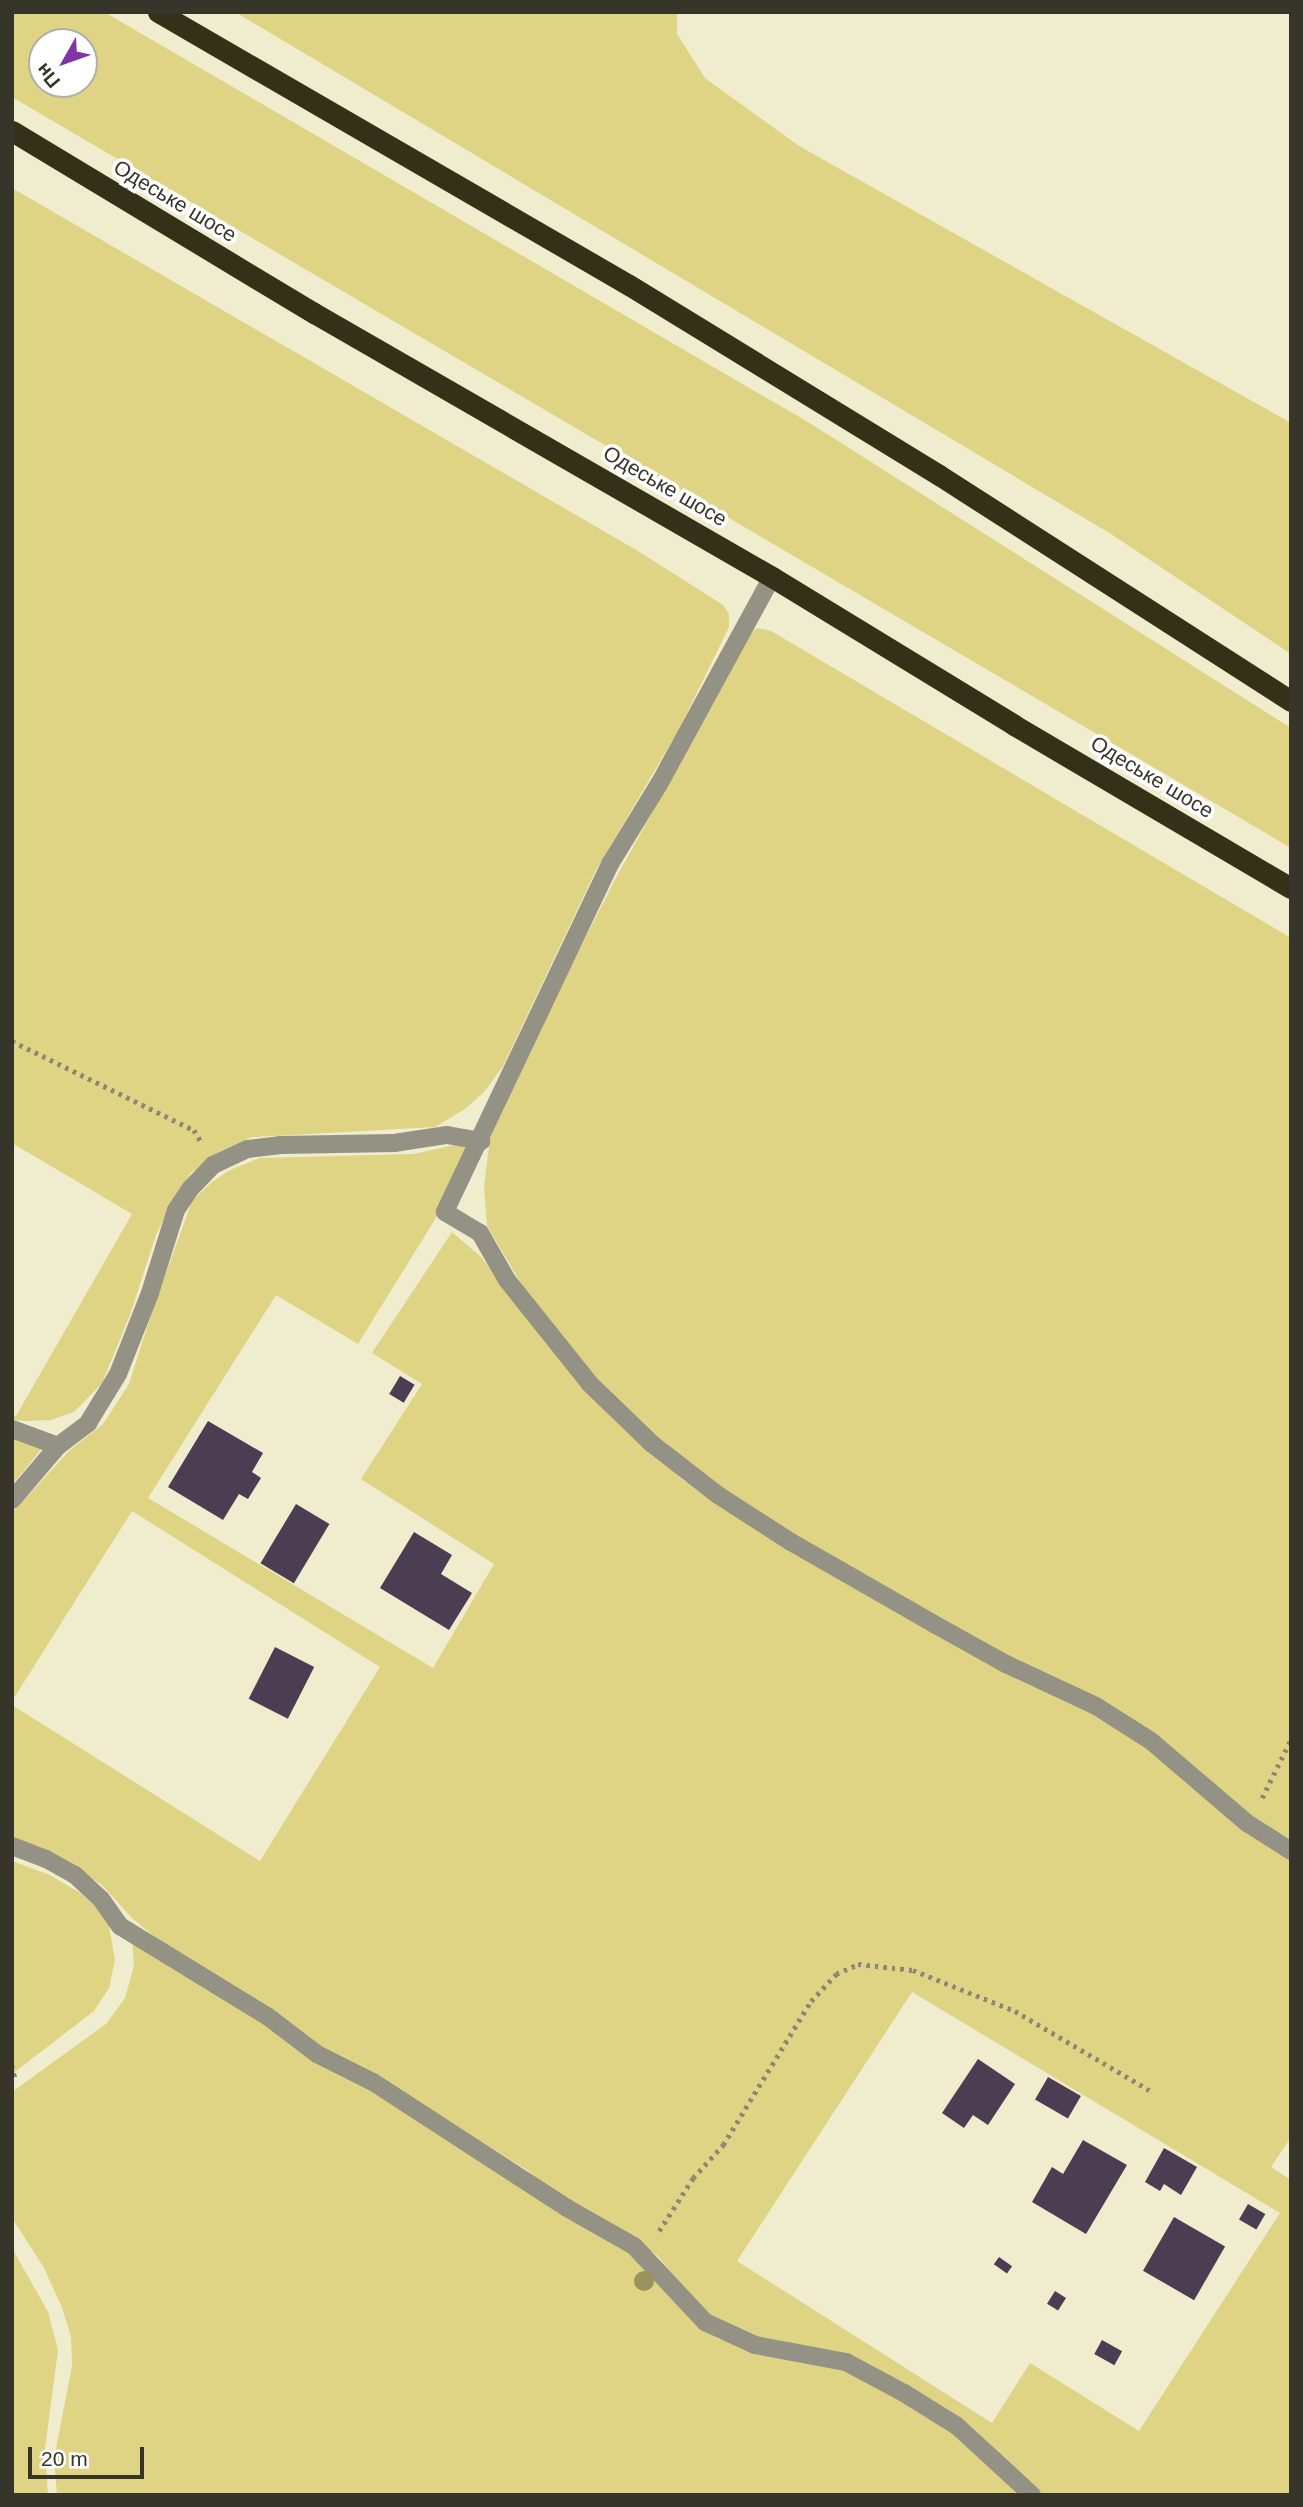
<!DOCTYPE html>
<meta charset="utf-8">
<style>
body{margin:0}
#map{position:relative;width:1303px;height:2507px;overflow:hidden;background:#f0ecce;font-family:Arial,sans-serif}
div>[style]{position:absolute}
[style*='--x']{left:calc(var(--x)*1px);top:calc(var(--y)*1px);width:calc(var(--w)*1px);rotate:calc(var(--a)*1deg)}
.green>*{inset:0;background:#dfd384}
.building>*{inset:0;background:#4b3e53;transform-origin:0 0}
.path>*{height:4.5px;margin-top:-2.25px;transform-origin:0;background:repeating-linear-gradient(90deg,#8b8874 0 3.5px,transparent 0 8.5px)}
.minor>*{height:18px;margin:-9px;padding:0 9px;transform-origin:9px;border-radius:9px;background:#939285}
.highway>*{height:21px;margin:-10.5px;padding:0 10.5px;transform-origin:10.5px;border-radius:10.5px;background:#353119}
.trees>*{width:20px;height:20px;margin:-10px;border-radius:50%;background:#9b935f}
span{translate:-50% -50%;white-space:nowrap;text-align:center;line-height:1.15;-webkit-text-stroke:7px #fff;paint-order:stroke}
.street-label{font-size:21px;color:#373529}
.frame{position:absolute;inset:0;border:14px solid #373529;pointer-events:none}
.north{position:absolute;left:28px;top:28px;width:70px;height:70px;box-sizing:border-box;background:#fff;border:2px solid #afaea9;border-radius:50%;rotate:230deg;font-size:19px;font-weight:700;line-height:28px;text-align:center;color:#373529}
.north::after{content:'';display:block;margin:auto;width:24px;height:32px;background:#8134a5;clip-path:polygon(50% 0,100% 100%,50% 72%,0 100%)}
.scale{position:absolute;left:28px;top:2447px;width:116px;height:32px;box-sizing:border-box;border:4px solid #373529;border-top:0;padding-left:9px;font-size:21px;line-height:24px;white-space:nowrap;color:#373529;-webkit-text-stroke:5px #fff;paint-order:stroke}
</style>
<div id="map">
<div class="green">
<i style="clip-path:polygon(evenodd,12px 12px,104px 12px,808px 422px,1291px 728px,1291px 848px,12px 97px,12px 12px,42px 42px,84px 42px,84px 84px,42px 84px,42px 42px)"></i>
<i style="clip-path:polygon(235px 12px,677px 12px,677px 34px,705px 78px,799px 146px,1291px 423px,1291px 654px,1111px 534px)"></i>
<i style="clip-path:polygon(12px 188px,638px 551px,723px 605px,729px 614px,729px 627px,678px 731px,596px 870px,503px 1066px,484px 1092px,465px 1109px,435px 1127px,252px 1137px,220px 1151px,192px 1172px,176px 1194px,156px 1235px,130px 1315px,102px 1383px,74px 1412px,51px 1420px,27px 1421px,12px 1420px,12px 1415px,16px 1416px,132px 1214px,12px 1143px)"></i>
<i style="clip-path:polygon(757px 628px,771px 631px,1291px 938px,1291px 1844px,1242px 1813px,1205px 1778px,1009px 1659px,895px 1596px,698px 1474px,608px 1395px,527px 1293px,487px 1226px,484px 1187px,490px 1138px,555px 997px,617px 876px,752px 632px)"></i>
<i style="clip-path:polygon(evenodd,468px 1142px,445px 1203px,358px 1344px,276px 1295px,148px 1498px,433px 1668px,494px 1564px,361px 1479px,422px 1384px,372px 1353px,452px 1232px,482px 1258px,557px 1355px,614px 1415px,683px 1480px,739px 1517px,1128px 1734px,1291px 1859px,1291px 2137px,1271px 2167px,1291px 2180px,1291px 2495px,1042px 2495px,1021px 2474px,918px 2394px,733px 2333px,704px 2314px,658px 2256px,632px 2237px,569px 2204px,527px 2170px,414px 2101px,326px 2053px,163px 1944px,132px 1918px,102px 1885px,71px 1865px,12px 1836px,12px 1705px,260px 1861px,380px 1667px,132px 1511px,12px 1701px,12px 1513px,69px 1451px,103px 1424px,129px 1384px,150px 1318px,192px 1201px,212px 1182px,230px 1170px,260px 1158px,414px 1154px,468px 1142px,912px 1992px,1280px 2213px,1139px 2431px,1030px 2363px,992px 2423px,737px 2261px,912px 1992px)"></i>
<i style="clip-path:polygon(12px 1438px,43px 1447px,12px 1485px)"></i>
<i style="clip-path:polygon(12px 1861px,50px 1875px,80px 1893px,103px 1913px,109px 1926px,115px 1960px,109px 1988px,94px 2011px,12px 2074px)"></i>
<i style="clip-path:polygon(132px 1937px,635px 2253px,694px 2320px,718px 2339px,822px 2361px,853px 2373px,916px 2406px,969px 2445px,1023px 2495px,57px 2495px,54px 2459px,72px 2366px,71px 2336px,61px 2305px,43px 2266px,12px 2218px,12px 2092px,106px 2024px,125px 1998px,134px 1966px)"></i>
<i style="clip-path:polygon(12px 2248px,48px 2312px,58px 2350px,45px 2448px,48px 2495px,12px 2495px)"></i>
</div>
<div class="building">
<i style="left:400px;top:1376px;width:17px;height:21px;rotate:31deg"></i>
<i style="clip-path:polygon(208px 1421px,263px 1453px,252px 1472px,261px 1478px,248px 1499px,239px 1494px,223px 1520px,168px 1487px)"></i>
<i style="left:296px;top:1504px;width:39px;height:69px;rotate:31deg"></i>
<i style="clip-path:polygon(414px 1532px,452px 1555px,441px 1574px,472px 1593px,449px 1630px,380px 1588px)"></i>
<i style="left:275px;top:1647px;width:44px;height:58px;rotate:27deg"></i>
<i style="clip-path:polygon(978px 2059px,1015px 2084px,988px 2125px,973px 2115px,964px 2128px,942px 2113px)"></i>
<i style="left:1048px;top:2077px;width:38px;height:26px;rotate:30deg"></i>
<i style="clip-path:polygon(1083px 2140px,1127px 2165px,1086px 2234px,1032px 2202px,1052px 2167px,1063px 2174px)"></i>
<i style="clip-path:polygon(1164px 2148px,1197px 2167px,1181px 2195px,1164px 2184px,1160px 2191px,1145px 2182px)"></i>
<i style="left:1248px;top:2204px;width:20px;height:18px;rotate:30deg"></i>
<i style="left:1174px;top:2217px;width:59px;height:62px;rotate:30deg"></i>
<i style="left:999px;top:2257px;width:16px;height:9px;rotate:35deg"></i>
<i style="left:1055px;top:2291px;width:13px;height:15px;rotate:32deg"></i>
<i style="left:1102px;top:2340px;width:23px;height:16px;rotate:29deg"></i>
</div>
<div class="path">
<i style="--x:12;--y:1041;--w:203;--a:26.1"></i>
<i style="--x:194;--y:1130;--w:12;--a:59"></i>
<i style="--x:1262;--y:1798;--w:66;--a:-63.8"></i>
<i style="--x:12;--y:2065;--w:17;--a:77"></i>
<i style="--x:659;--y:2231;--w:63;--a:-57.3"></i>
<i style="--x:693;--y:2178;--w:45;--a:-47.7"></i>
<i style="--x:723;--y:2145;--w:169;--a:-58.6"></i>
<i style="--x:811;--y:2001;--w:37;--a:-47"></i>
<i style="--x:836;--y:1974;--w:24;--a:-24"></i>
<i style="--x:858;--y:1964;--w:55;--a:6.2"></i>
<i style="--x:913;--y:1970;--w:110;--a:21.9"></i>
<i style="--x:1015;--y:2011;--w:156;--a:30.5"></i>
</div>
<div class="minor">
<i style="--x:772;--y:577;--w:236;--a:118.6"></i>
<i style="--x:659;--y:784;--w:94;--a:121.5"></i>
<i style="--x:610;--y:864;--w:385;--a:115.4"></i>
<i style="--x:445;--y:1212;--w:41;--a:31"></i>
<i style="--x:480;--y:1233;--w:54;--a:60.1"></i>
<i style="--x:507;--y:1280;--w:133;--a:51.4"></i>
<i style="--x:590;--y:1384;--w:85;--a:44"></i>
<i style="--x:651;--y:1443;--w:85;--a:37.8"></i>
<i style="--x:718;--y:1495;--w:87;--a:32.8"></i>
<i style="--x:791;--y:1542;--w:165;--a:29.8"></i>
<i style="--x:934;--y:1624;--w:82;--a:29.1"></i>
<i style="--x:1006;--y:1664;--w:99;--a:25"></i>
<i style="--x:1096;--y:1706;--w:65;--a:32.5"></i>
<i style="--x:1151;--y:1741;--w:126;--a:40.5"></i>
<i style="--x:1247;--y:1823;--w:52;--a:32.5"></i>
<i style="--x:12;--y:1429;--w:49;--a:20.3"></i>
<i style="--x:58;--y:1446;--w:38;--a:-37"></i>
<i style="--x:88;--y:1423;--w:57;--a:-58.5"></i>
<i style="--x:118;--y:1374;--w:87;--a:-68.4"></i>
<i style="--x:150;--y:1293;--w:87;--a:-72.6"></i>
<i style="--x:176;--y:1210;--w:25;--a:-56"></i>
<i style="--x:190;--y:1189;--w:33;--a:-46"></i>
<i style="--x:213;--y:1165;--w:38;--a:-25"></i>
<i style="--x:248;--y:1149;--w:33;--a:-7"></i>
<i style="--x:281;--y:1145;--w:113;--a:-1"></i>
<i style="--x:394;--y:1143;--w:54;--a:-8.6"></i>
<i style="--x:447;--y:1135;--w:35;--a:10"></i>
<i style="--x:12;--y:1500;--w:71;--a:-49.6"></i>
<i style="--x:12;--y:1846;--w:36;--a:21"></i>
<i style="--x:46;--y:1859;--w:33;--a:29"></i>
<i style="--x:75;--y:1875;--w:35;--a:43"></i>
<i style="--x:101;--y:1899;--w:33;--a:55"></i>
<i style="--x:120;--y:1926;--w:172;--a:31.5"></i>
<i style="--x:267;--y:2016;--w:63;--a:37.2"></i>
<i style="--x:317;--y:2054;--w:63;--a:26.6"></i>
<i style="--x:373;--y:2082;--w:231;--a:33"></i>
<i style="--x:567;--y:2208;--w:77;--a:29.6"></i>
<i style="--x:634;--y:2246;--w:104;--a:46.9"></i>
<i style="--x:705;--y:2322;--w:55;--a:24.7"></i>
<i style="--x:755;--y:2345;--w:93;--a:10.6"></i>
<i style="--x:846;--y:2362;--w:66;--a:28.1"></i>
<i style="--x:904;--y:2393;--w:62;--a:31.9"></i>
<i style="--x:957;--y:2426;--w:102;--a:42.6"></i>
</div>
<div class="highway">
<i style="--x:158;--y:12;--w:544;--a:30.1"></i>
<i style="--x:629;--y:285;--w:364;--a:31.5"></i>
<i style="--x:939;--y:475;--w:418;--a:32.7"></i>
<i style="--x:12;--y:131;--w:353;--a:31.1"></i>
<i style="--x:314;--y:313;--w:529;--a:29.96"></i>
<i style="--x:772;--y:577;--w:284;--a:31.4"></i>
<i style="--x:1014;--y:725;--w:321;--a:30.5"></i>
</div>
<div class="trees">
<i style="left:644px;top:2281px"></i>
</div>
<div class="street-label">
<span style="left:175px;top:201px;rotate:31deg">Одеське шосе</span>
<span style="left:665px;top:486px;rotate:30deg">Одеське шосе</span>
<span style="left:1152px;top:777px;rotate:31deg">Одеське шосе</span>
</div>
<div class="frame"></div>
<div class="north">Пн</div>
<div class="scale">20 m</div>
</div>
